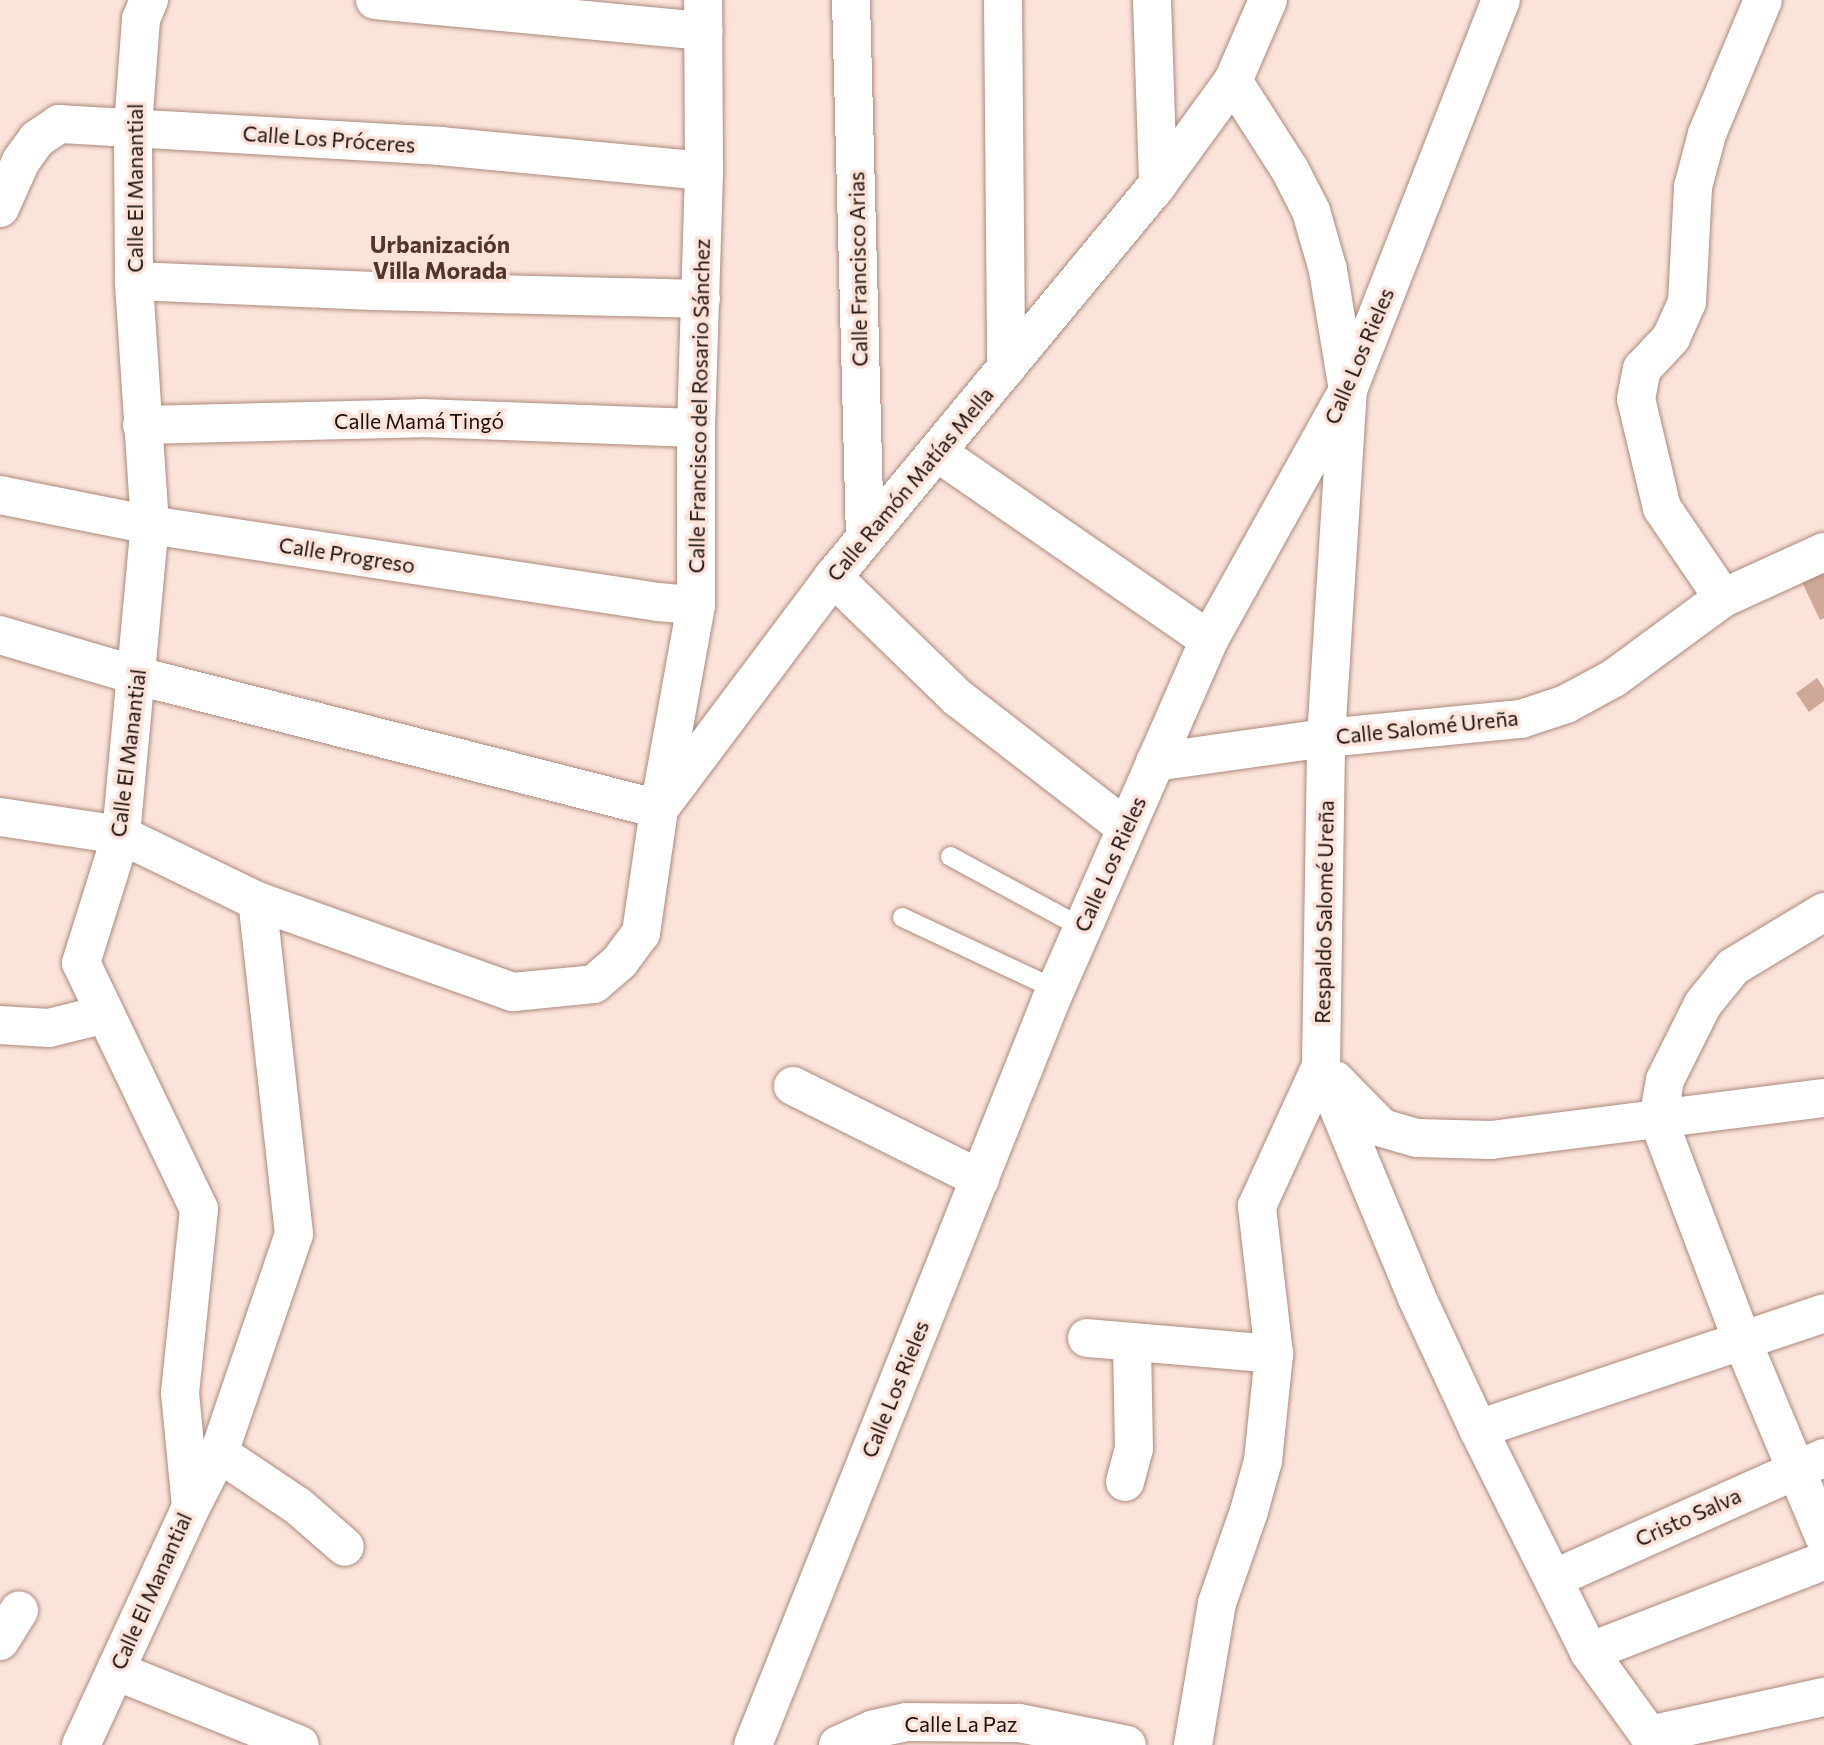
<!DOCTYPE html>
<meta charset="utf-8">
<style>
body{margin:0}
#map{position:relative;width:1824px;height:1745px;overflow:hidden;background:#fbe3da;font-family:Commissioner,sans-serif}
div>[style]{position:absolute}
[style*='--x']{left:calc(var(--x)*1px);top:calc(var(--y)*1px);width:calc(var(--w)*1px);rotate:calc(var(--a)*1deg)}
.building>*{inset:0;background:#cea99a}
.roads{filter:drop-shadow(0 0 2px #ad897b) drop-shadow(0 0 2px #ad897b)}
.lane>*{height:19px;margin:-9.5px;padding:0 9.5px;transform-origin:9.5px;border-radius:9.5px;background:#fff}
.street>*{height:38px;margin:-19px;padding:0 19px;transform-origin:19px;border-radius:19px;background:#fff}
span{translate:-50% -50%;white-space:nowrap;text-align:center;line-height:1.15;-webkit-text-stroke:7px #fbe3da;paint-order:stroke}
.street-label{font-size:21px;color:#1b0f0a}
.neighbourhood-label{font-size:23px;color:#543529;font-weight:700}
</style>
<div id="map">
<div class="building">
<i style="clip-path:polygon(1824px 567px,1824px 618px,1820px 620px,1800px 578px)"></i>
<i style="clip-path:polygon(1817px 678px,1824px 688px,1824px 701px,1809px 712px,1796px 693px)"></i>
</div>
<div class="roads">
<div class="lane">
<i style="--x:950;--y:856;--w:151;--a:28.4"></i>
<i style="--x:902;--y:917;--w:170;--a:25.1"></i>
</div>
<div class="street">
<i style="--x:375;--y:0;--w:330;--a:5.4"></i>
<i style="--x:851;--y:0;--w:538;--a:88.51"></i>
<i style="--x:1003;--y:0;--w:368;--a:89.5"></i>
<i style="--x:1152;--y:0;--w:184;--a:88.1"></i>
<i style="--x:0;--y:208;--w:51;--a:-65.9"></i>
<i style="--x:21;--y:161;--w:27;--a:-54"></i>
<i style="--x:37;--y:139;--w:27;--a:-34"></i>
<i style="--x:59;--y:124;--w:382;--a:3.3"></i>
<i style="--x:440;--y:146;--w:265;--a:5.4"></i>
<i style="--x:134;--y:281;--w:240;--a:2.4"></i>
<i style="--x:374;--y:291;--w:327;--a:1.4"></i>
<i style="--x:142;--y:425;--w:279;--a:-1.4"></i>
<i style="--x:421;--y:418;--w:275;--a:2.1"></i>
<i style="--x:938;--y:453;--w:329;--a:34.6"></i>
<i style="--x:0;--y:495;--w:153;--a:11.3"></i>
<i style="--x:150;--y:525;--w:514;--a:8.62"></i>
<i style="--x:658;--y:602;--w:38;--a:5"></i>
<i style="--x:833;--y:577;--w:174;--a:44.1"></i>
<i style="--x:958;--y:698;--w:212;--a:37.7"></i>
<i style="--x:1723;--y:598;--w:109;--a:-124.1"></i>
<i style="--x:1662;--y:508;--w:112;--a:-103.4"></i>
<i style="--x:1636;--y:399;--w:31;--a:-79"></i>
<i style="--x:1642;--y:369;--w:42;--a:-46.9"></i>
<i style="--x:1671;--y:338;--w:39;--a:-66"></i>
<i style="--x:1687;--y:302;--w:115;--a:-87"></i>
<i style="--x:1693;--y:187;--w:55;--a:-75.2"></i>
<i style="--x:1707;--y:134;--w:145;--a:-67.3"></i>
<i style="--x:0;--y:635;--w:144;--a:16.5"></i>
<i style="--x:138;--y:676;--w:538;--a:14.32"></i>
<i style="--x:659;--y:809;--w:207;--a:-79.7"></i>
<i style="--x:696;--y:605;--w:177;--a:-90"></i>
<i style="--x:696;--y:428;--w:257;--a:-88.2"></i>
<i style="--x:704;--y:171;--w:171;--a:-90.3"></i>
<i style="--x:1155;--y:762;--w:173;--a:-8"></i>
<i style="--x:1326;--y:738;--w:196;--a:-5.6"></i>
<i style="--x:1521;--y:719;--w:47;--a:-18.4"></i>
<i style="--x:1566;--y:704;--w:55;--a:-28.4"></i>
<i style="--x:1614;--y:678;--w:135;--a:-36.3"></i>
<i style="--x:1723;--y:598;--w:111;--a:-24.5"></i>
<i style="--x:0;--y:817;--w:122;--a:8.5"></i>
<i style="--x:121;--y:835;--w:151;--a:25.9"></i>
<i style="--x:257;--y:901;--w:272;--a:19.6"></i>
<i style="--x:513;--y:992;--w:81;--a:-5.6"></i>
<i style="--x:594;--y:984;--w:35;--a:-41"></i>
<i style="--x:620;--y:961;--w:35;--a:-53"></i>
<i style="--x:641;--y:933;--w:125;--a:-81.7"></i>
<i style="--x:659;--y:809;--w:290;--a:-53.1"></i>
<i style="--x:833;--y:577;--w:500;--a:-50.4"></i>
<i style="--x:1152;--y:192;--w:137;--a:-53.9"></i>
<i style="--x:1233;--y:81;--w:88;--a:-66.6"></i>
<i style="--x:1824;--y:912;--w:106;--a:148.9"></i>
<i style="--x:1733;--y:967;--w:48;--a:129"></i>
<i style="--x:1703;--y:1004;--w:85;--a:116.6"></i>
<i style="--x:1665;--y:1080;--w:40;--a:100"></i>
<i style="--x:1658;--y:1119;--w:234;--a:69.2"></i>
<i style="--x:1741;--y:1338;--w:215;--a:67.3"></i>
<i style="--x:0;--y:1025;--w:49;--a:3.5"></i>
<i style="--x:49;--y:1028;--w:58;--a:-14"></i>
<i style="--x:1321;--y:1066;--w:251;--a:67.5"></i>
<i style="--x:1417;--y:1298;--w:145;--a:65"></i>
<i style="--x:1478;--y:1429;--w:249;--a:63.5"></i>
<i style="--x:1589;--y:1652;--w:115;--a:54.2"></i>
<i style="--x:1335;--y:1080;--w:67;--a:45.6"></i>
<i style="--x:1382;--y:1128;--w:36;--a:16"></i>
<i style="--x:1417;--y:1138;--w:74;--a:1.5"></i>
<i style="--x:1491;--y:1140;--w:336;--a:-7.2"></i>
<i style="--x:793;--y:1086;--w:209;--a:26.4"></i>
<i style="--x:1087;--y:1338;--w:188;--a:4.9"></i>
<i style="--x:1478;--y:1429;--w:365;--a:-18.5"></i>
<i style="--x:219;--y:1453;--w:95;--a:33.9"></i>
<i style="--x:298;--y:1506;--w:62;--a:41.1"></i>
<i style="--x:1125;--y:1482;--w:34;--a:-75"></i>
<i style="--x:1134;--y:1449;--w:107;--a:-91.1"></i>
<i style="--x:191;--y:1507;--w:61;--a:-62.6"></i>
<i style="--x:219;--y:1453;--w:231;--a:-71.1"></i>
<i style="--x:294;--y:1234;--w:335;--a:-96.3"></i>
<i style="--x:1553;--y:1579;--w:297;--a:-24.1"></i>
<i style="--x:0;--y:1641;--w:36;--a:-58"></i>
<i style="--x:1589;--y:1652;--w:252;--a:-21.2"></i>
<i style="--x:116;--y:1671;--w:198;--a:21.9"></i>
<i style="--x:1649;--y:1735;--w:179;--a:-12.3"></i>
<i style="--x:81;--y:1745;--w:262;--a:-65.2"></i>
<i style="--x:191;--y:1507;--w:115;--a:-95.5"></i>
<i style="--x:180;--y:1393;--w:185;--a:-84.1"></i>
<i style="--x:199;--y:1209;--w:273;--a:-115.6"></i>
<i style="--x:81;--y:963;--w:134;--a:-72.6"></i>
<i style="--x:121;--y:835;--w:311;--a:-84.7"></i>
<i style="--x:150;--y:525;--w:245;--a:-93.8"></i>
<i style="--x:134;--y:281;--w:155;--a:-90.4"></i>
<i style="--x:133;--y:126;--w:107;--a:-85.7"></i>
<i style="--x:141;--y:19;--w:21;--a:-67"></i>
<i style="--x:753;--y:1745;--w:802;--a:-68.2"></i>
<i style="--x:1051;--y:1000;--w:393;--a:-66.3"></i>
<i style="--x:1209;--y:640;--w:286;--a:-60.9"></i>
<i style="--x:1348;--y:390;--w:419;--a:-68.6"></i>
<i style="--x:838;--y:1745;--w:39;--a:-24"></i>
<i style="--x:874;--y:1729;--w:33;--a:-12"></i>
<i style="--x:906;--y:1722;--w:113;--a:0.5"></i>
<i style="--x:1019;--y:1723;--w:110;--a:11.5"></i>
<i style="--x:1193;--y:1745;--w:144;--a:-80.4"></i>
<i style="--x:1217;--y:1603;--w:97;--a:-70.8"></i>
<i style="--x:1249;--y:1511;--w:52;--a:-74.4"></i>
<i style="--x:1263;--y:1461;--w:108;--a:-84.1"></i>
<i style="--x:1274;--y:1354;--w:149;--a:-96.6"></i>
<i style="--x:1257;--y:1206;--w:154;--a:-65.4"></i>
<i style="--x:1321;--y:1066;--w:328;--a:-89.1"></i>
<i style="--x:1326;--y:738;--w:349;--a:-86.4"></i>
<i style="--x:1348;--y:390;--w:122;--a:-99.5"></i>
<i style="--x:1328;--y:270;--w:61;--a:-106.1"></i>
<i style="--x:1311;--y:211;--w:46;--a:-117.1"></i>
<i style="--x:1290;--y:170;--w:106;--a:-122.6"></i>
</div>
</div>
<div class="street-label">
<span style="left:329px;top:139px;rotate:4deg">Calle Los Próceres</span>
<span style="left:135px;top:188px;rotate:-90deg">Calle El Manantial</span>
<span style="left:858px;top:269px;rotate:-91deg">Calle Francisco Arias</span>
<span style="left:1359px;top:356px;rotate:-67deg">Calle Los Rieles</span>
<span style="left:699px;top:406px;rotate:-89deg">Calle Francisco del Rosario Sánchez</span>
<span style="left:419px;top:421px">Calle Mamá Tingó</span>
<span style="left:910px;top:484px;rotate:-50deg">Calle Ramón Matías Mella</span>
<span style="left:347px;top:555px;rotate:9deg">Calle Progreso</span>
<span style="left:1427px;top:727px;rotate:-6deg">Calle Salomé Ureña</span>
<span style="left:128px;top:753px;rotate:-83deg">Calle El Manantial</span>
<span style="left:1110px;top:864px;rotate:-66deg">Calle Los Rieles</span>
<span style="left:1324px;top:912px;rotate:-89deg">Respaldo Salomé Ureña</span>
<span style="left:895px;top:1389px;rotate:-68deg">Calle Los Rieles</span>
<span style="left:1688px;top:1517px;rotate:-24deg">Cristo Salva</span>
<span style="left:151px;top:1591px;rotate:-66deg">Calle El Manantial</span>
<span style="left:961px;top:1724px">Calle La Paz</span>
</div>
<div class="neighbourhood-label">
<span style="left:440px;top:257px">Urbanización<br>Villa Morada</span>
</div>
</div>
